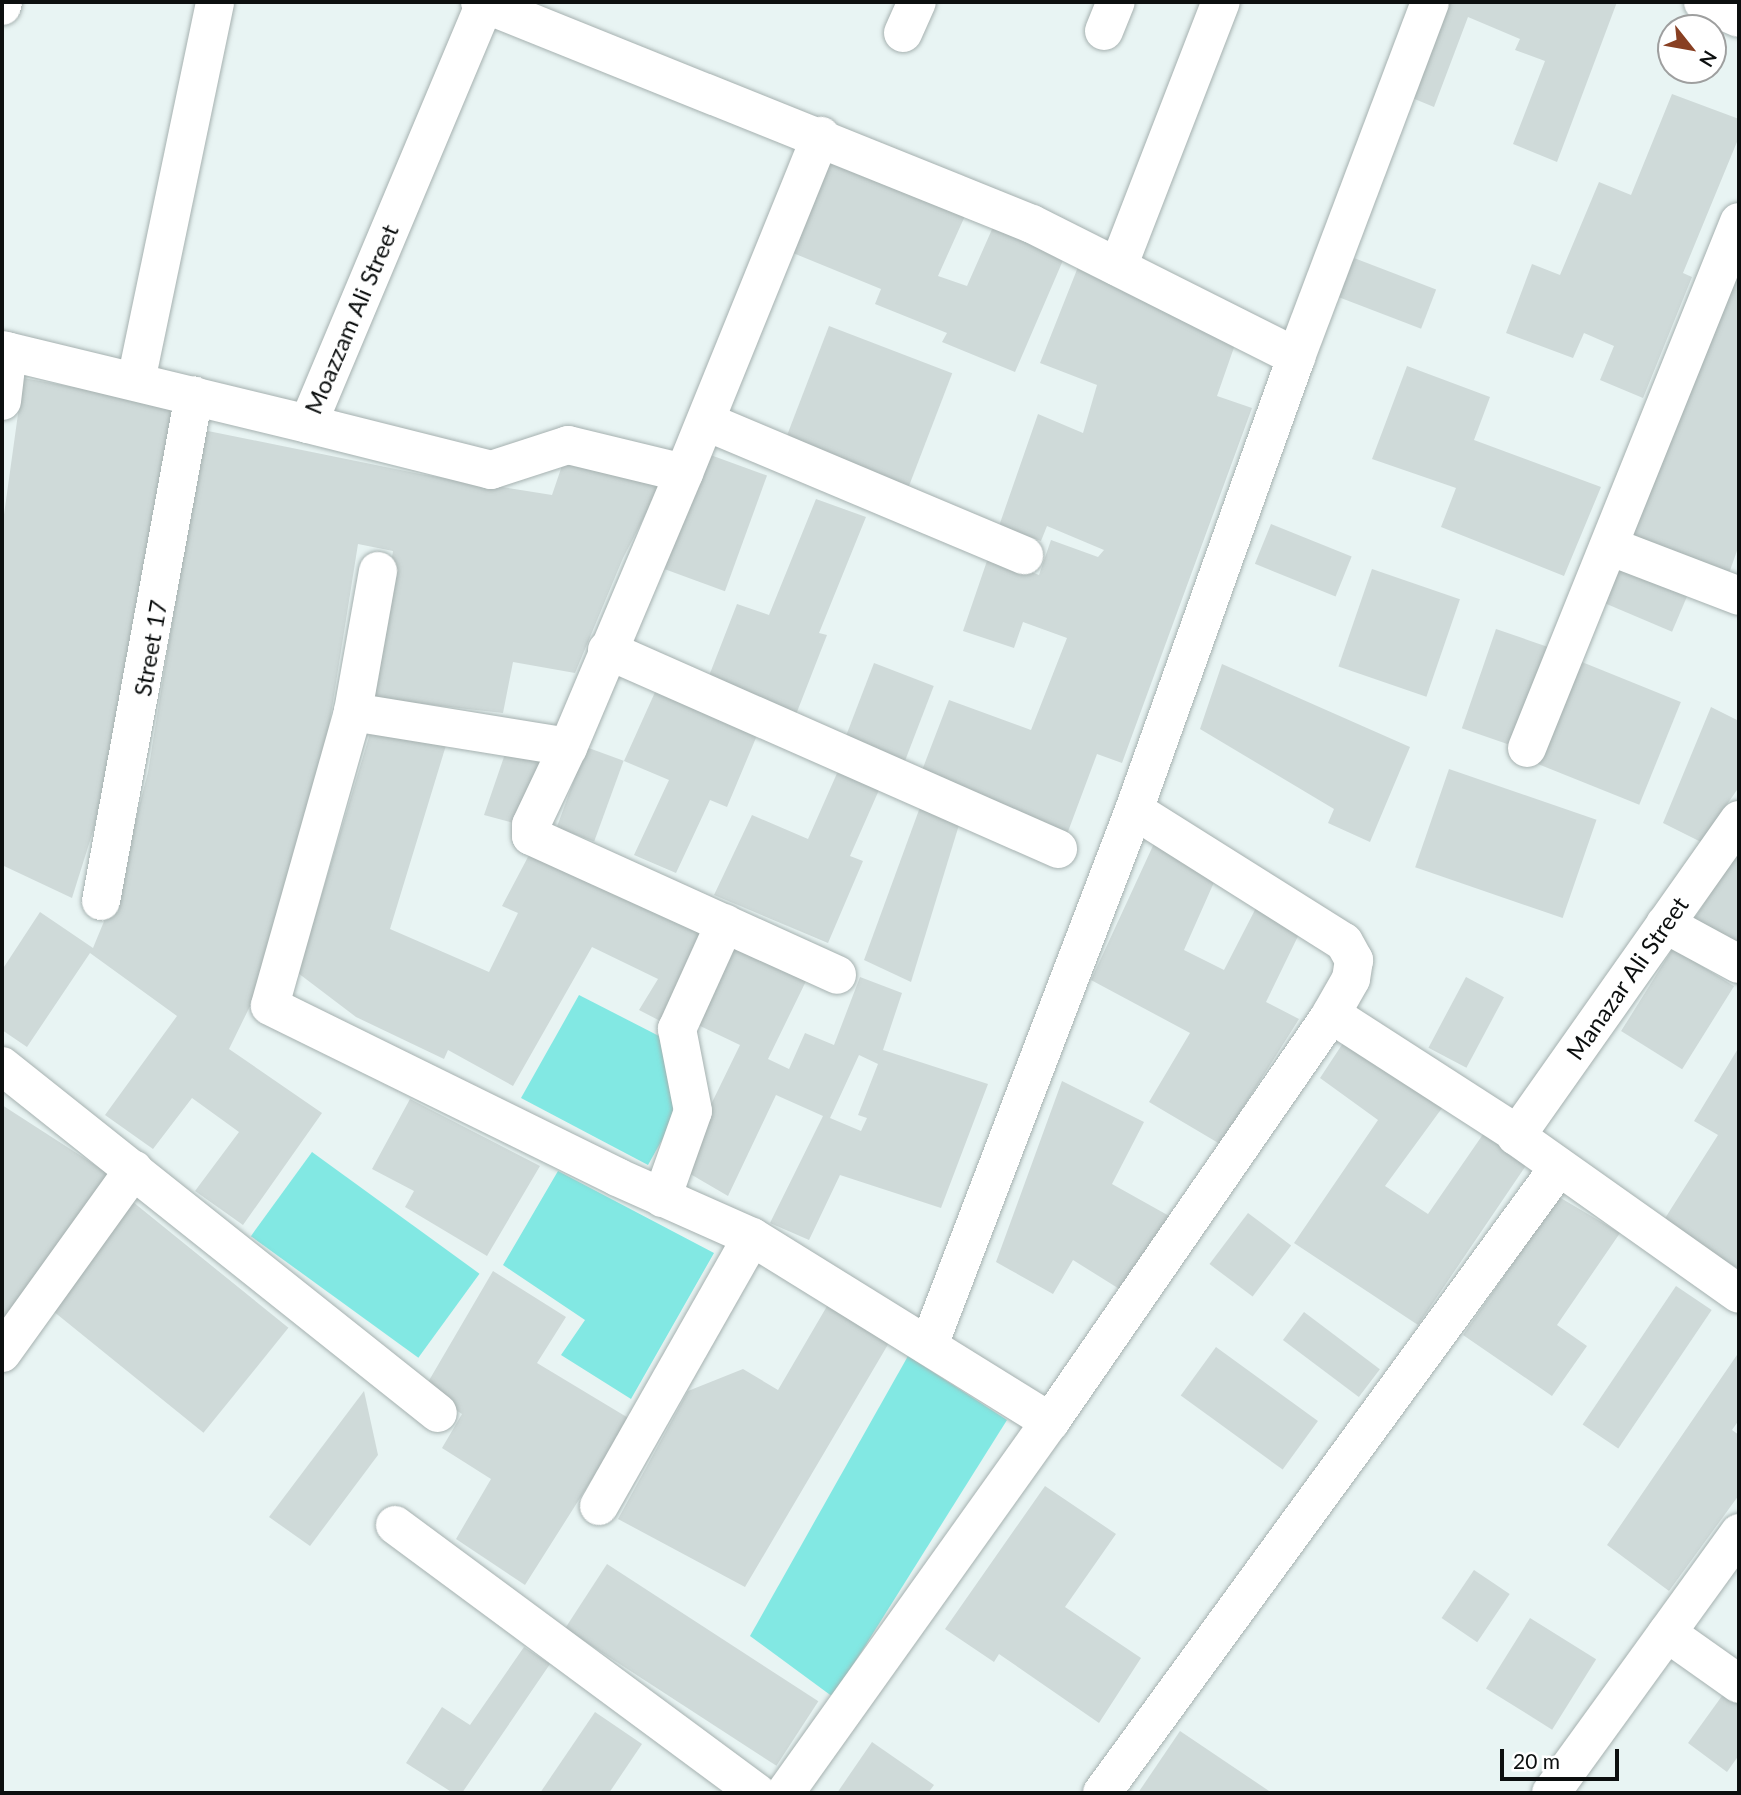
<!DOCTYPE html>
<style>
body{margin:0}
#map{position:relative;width:1741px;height:1795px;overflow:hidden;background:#e8f4f3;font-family:Lato,sans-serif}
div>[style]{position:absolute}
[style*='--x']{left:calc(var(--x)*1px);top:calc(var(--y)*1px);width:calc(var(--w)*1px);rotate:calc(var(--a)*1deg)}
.green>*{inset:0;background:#82e8e3;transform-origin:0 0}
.building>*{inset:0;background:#cfdad9;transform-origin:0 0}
.roads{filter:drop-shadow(0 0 2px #a6b1b0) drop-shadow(0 0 2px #a6b1b0)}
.minor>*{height:38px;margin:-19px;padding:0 19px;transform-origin:19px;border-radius:19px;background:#fff}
span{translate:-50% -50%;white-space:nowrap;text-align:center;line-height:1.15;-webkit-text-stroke:6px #fff;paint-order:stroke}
.street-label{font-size:24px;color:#0c0f0f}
.frame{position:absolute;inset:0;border:4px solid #0c0f0f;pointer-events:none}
.north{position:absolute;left:1657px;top:14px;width:70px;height:70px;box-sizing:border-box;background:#fff;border:2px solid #9e9f9f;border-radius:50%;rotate:121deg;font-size:19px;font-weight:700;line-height:28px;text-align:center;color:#0c0f0f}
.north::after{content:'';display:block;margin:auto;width:24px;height:32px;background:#883f22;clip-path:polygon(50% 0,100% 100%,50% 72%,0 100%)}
.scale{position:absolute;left:1500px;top:1749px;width:119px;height:32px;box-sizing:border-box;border:4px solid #0c0f0f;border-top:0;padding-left:9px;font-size:21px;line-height:24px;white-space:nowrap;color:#0c0f0f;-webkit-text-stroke:5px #fff;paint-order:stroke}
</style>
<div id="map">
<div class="green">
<i style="clip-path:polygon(579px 995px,659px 1036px,676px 1115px,648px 1165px,521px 1098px)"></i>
<i style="left:312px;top:1152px;width:207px;height:104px;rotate:36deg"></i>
<i style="clip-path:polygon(558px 1171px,714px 1253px,631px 1399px,561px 1355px,585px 1320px,503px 1265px)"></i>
<i style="clip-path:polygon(908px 1356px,1007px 1420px,833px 1697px,750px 1636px)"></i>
</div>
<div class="building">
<i style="clip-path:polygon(1442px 2px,1617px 2px,1557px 162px,1513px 144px,1545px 61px,1515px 50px,1520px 39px,1468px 17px,1434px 107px,1405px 95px)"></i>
<i style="clip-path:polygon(1672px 94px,1739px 119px,1739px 137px,1683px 273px,1692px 277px,1643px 398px,1600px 380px,1614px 346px,1584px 333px,1573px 358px,1506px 333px,1532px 264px,1560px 275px,1599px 182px,1631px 195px)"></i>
<i style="clip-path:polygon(835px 150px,969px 207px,938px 276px,967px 286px,993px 227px,1064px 258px,1015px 372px,942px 342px,947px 333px,875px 304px,881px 289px,793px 253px)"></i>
<i style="clip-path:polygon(1739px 252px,1739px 545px,1727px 579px,1625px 540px)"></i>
<i style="left:1354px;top:258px;width:88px;height:42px;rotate:21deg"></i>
<i style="clip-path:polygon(1078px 267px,1238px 336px,1217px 396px,1252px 408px,1122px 763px,1097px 754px,1066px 837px,921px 773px,949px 700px,1031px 730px,1067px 638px,1023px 622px,1014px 648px,963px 631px,989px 555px,1039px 575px,1051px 540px,1098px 557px,1104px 550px,1047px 526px,1041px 541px,999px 526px,1038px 414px,1083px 433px,1097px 385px,1040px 363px)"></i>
<i style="left:829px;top:326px;width:132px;height:121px;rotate:21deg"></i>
<i style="clip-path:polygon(1407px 366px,1490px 397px,1474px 440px,1601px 487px,1564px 576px,1441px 527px,1456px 488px,1372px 459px)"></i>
<i style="clip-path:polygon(23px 378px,181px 406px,131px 666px,94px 828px,72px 898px,4px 866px,2px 870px,2px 529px)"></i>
<i style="clip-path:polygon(203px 430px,420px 474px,552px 495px,567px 451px,664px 479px,623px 558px,575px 673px,513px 662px,503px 713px,370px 698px,393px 551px,358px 544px,318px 796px,255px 996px,229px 1049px,322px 1113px,243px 1225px,195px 1191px,239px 1132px,192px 1098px,153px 1149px,105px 1115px,177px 1016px,90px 953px,27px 1047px,2px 1030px,2px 970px,40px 912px,93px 948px,119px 885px,148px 772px)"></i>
<i style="left:705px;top:453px;width:66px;height:123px;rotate:20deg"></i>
<i style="clip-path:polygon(816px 499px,866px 517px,819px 633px,827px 635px,795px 717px,707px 681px,737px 604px,769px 615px)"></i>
<i style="left:1271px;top:524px;width:87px;height:43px;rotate:22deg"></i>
<i style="left:1616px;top:559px;width:80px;height:45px;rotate:23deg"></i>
<i style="left:1372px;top:569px;width:93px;height:103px;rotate:19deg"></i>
<i style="left:1496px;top:629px;width:58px;height:105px;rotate:19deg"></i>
<i style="left:1577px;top:660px;width:112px;height:111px;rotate:22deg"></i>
<i style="left:874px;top:663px;width:64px;height:82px;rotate:21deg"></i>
<i style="clip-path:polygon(1222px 664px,1410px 747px,1370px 842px,1328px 823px,1334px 809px,1200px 729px)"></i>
<i style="clip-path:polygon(656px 690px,758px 733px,727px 807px,710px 800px,676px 873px,634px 855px,669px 780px,624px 761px)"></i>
<i style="clip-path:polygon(1711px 707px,1739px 721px,1739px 787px,1701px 842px,1663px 823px)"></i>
<i style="clip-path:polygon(372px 727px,447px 742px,390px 929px,489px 972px,518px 913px,502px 906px,529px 855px,711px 937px,668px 1025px,639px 1010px,658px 979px,592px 947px,513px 1086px,448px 1050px,444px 1059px,356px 1017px,298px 973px)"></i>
<i style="left:586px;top:747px;width:40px;height:86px;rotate:20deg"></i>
<i style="clip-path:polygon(506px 751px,542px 760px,517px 824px,484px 815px)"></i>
<i style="left:1449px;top:769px;width:156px;height:104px;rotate:19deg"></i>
<i style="clip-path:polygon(838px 771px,879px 790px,850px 856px,863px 861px,828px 943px,714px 895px,752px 815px,808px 839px)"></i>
<i style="clip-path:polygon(923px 799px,962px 815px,911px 982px,864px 960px)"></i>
<i style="clip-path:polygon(1157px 837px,1219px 871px,1184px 950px,1224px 970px,1257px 906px,1301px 930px,1266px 1002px,1299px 1019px,1220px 1144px,1149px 1102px,1190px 1033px,1091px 980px)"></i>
<i style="clip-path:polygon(1739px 849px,1739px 946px,1694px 919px)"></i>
<i style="clip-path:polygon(evenodd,735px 946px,808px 977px,768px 1059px,789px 1069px,805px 1033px,834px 1045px,860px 977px,902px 993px,883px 1050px,988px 1084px,941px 1208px,840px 1175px,809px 1240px,770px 1223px,823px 1116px,776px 1095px,728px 1196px,680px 1168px,740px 1045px,696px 1024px,735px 946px,859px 1055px,878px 1064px,858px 1115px,867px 1118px,861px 1131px,830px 1118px,859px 1055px)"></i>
<i style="left:1673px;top:948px;width:72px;height:98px;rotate:32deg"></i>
<i style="left:1466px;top:977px;width:43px;height:80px;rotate:28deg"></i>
<i style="clip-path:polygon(1347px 1037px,1445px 1104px,1385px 1186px,1428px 1214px,1486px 1130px,1529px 1161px,1418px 1325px,1294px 1243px,1378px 1120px,1320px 1078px)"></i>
<i style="clip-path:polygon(1739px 1047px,1739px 1269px,1662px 1223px,1718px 1135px,1694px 1121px)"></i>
<i style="clip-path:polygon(1062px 1081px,1144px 1122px,1112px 1184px,1171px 1217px,1121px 1290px,1073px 1260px,1053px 1294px,996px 1262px)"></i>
<i style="clip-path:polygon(410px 1099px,540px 1166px,487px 1256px,405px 1207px,414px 1191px,372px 1169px)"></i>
<i style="clip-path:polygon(2px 1105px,109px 1174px,2px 1333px)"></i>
<i style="clip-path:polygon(1559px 1197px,1620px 1233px,1557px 1325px,1587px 1346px,1552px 1396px,1463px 1335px)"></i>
<i style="left:133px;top:1202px;width:200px;height:135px;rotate:39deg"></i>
<i style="left:1248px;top:1213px;width:54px;height:64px;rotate:37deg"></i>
<i style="clip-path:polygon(493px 1271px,566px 1317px,537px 1363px,630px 1419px,525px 1585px,456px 1539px,491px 1479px,442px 1448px,462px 1414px,424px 1389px)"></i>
<i style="left:1676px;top:1286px;width:43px;height:167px;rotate:34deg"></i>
<i style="clip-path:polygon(830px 1301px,893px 1336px,745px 1587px,618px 1519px,688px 1391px,743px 1369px,778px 1390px)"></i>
<i style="left:1304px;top:1312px;width:95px;height:35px;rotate:37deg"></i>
<i style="left:1216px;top:1347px;width:126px;height:60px;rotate:36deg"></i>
<i style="clip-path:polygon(1739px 1352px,1739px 1420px,1732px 1430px,1739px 1435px,1739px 1495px,1669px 1591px,1607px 1545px)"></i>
<i style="clip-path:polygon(364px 1391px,378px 1455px,310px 1546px,269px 1517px)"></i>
<i style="clip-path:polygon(1045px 1486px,1116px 1534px,1065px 1607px,1141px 1658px,1099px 1723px,999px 1654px,994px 1662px,945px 1629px)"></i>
<i style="left:607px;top:1564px;width:252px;height:77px;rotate:33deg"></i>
<i style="left:1474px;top:1570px;width:43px;height:58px;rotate:34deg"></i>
<i style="left:1530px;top:1618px;width:78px;height:83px;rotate:32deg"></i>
<i style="clip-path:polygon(524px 1647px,550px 1664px,462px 1793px,453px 1793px,406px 1763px,442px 1707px,470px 1725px)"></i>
<i style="clip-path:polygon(1727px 1689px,1739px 1698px,1739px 1755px,1727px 1772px,1688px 1743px)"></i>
<i style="clip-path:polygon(595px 1712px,642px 1744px,609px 1793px,540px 1793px)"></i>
<i style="clip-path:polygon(1180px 1731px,1272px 1793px,1138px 1793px)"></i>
<i style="clip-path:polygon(872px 1742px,934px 1785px,928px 1793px,837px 1793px)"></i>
</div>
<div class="roads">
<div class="minor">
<i style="--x:480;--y:2;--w:595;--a:21.91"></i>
<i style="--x:1032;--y:224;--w:296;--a:26.7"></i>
<i style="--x:1703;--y:2;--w:39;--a:24"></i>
<i style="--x:2;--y:6;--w:4;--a:-76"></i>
<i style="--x:1104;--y:31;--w:31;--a:-68"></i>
<i style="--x:903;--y:33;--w:34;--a:-66"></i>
<i style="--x:1118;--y:267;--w:284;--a:-68.8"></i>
<i style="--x:2;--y:350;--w:315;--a:13.6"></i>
<i style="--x:308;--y:424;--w:458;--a:-67.2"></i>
<i style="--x:136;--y:381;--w:387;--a:-78.2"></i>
<i style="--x:2;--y:401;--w:50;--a:-83.2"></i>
<i style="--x:707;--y:422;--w:344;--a:22.8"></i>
<i style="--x:308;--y:424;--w:189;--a:14.1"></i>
<i style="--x:491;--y:470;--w:81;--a:-18"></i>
<i style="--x:568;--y:445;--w:119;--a:13.6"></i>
<i style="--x:684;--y:473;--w:298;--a:112.9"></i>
<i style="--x:568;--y:747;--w:218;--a:-170.8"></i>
<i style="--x:684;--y:473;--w:364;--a:-67.9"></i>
<i style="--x:1609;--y:546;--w:139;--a:21"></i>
<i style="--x:378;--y:571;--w:143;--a:100.1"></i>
<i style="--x:353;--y:712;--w:305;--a:105.8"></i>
<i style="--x:270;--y:1006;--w:387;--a:26.2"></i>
<i style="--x:617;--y:1177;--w:148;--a:24"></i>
<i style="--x:752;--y:1237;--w:351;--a:31.8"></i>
<i style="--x:607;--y:650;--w:493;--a:23.8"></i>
<i style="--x:568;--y:747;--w:86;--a:115.4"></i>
<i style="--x:531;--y:825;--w:11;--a:90"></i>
<i style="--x:531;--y:836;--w:336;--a:24.4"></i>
<i style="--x:1527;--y:748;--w:567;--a:-68.05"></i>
<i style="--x:1134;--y:810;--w:248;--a:32.2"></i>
<i style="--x:1344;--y:942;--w:21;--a:61"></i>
<i style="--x:1354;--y:960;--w:19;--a:99"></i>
<i style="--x:1351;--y:979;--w:40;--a:119.7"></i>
<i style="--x:1739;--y:820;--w:387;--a:125.2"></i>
<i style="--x:1516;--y:1136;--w:273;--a:35.3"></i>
<i style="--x:101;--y:901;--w:514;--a:-79.59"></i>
<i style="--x:1665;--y:924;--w:84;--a:28.4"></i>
<i style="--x:2;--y:1066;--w:557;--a:38.52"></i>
<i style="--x:662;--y:1198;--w:92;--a:-70.4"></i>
<i style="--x:693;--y:1111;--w:84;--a:-101"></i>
<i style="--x:677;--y:1029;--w:116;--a:-65.6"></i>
<i style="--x:929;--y:1345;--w:573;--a:-69.03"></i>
<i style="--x:1134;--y:810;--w:481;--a:-70.3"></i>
<i style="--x:1296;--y:357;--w:379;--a:-69.3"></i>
<i style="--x:2;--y:1353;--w:226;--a:-54.3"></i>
<i style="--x:599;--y:1506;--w:309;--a:-60.4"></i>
<i style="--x:395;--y:1525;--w:450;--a:36.5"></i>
<i style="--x:1667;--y:1633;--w:88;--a:35.3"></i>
<i style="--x:785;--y:1793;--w:456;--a:-54.5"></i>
<i style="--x:1050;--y:1422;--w:495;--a:-55.4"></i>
<i style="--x:1331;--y:1014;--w:221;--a:32.8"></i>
<i style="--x:1102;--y:1793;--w:775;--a:-53.87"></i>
<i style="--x:1551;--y:1793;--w:321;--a:-54.1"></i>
</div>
</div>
<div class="street-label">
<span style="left:351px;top:319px;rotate:-67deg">Moazzam Ali Street</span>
<span style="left:150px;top:648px;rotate:-80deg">Street 17</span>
<span style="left:1627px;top:978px;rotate:-55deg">Manazar Ali Street</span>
</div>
<div class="frame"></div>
<div class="north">N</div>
<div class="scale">20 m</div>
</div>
